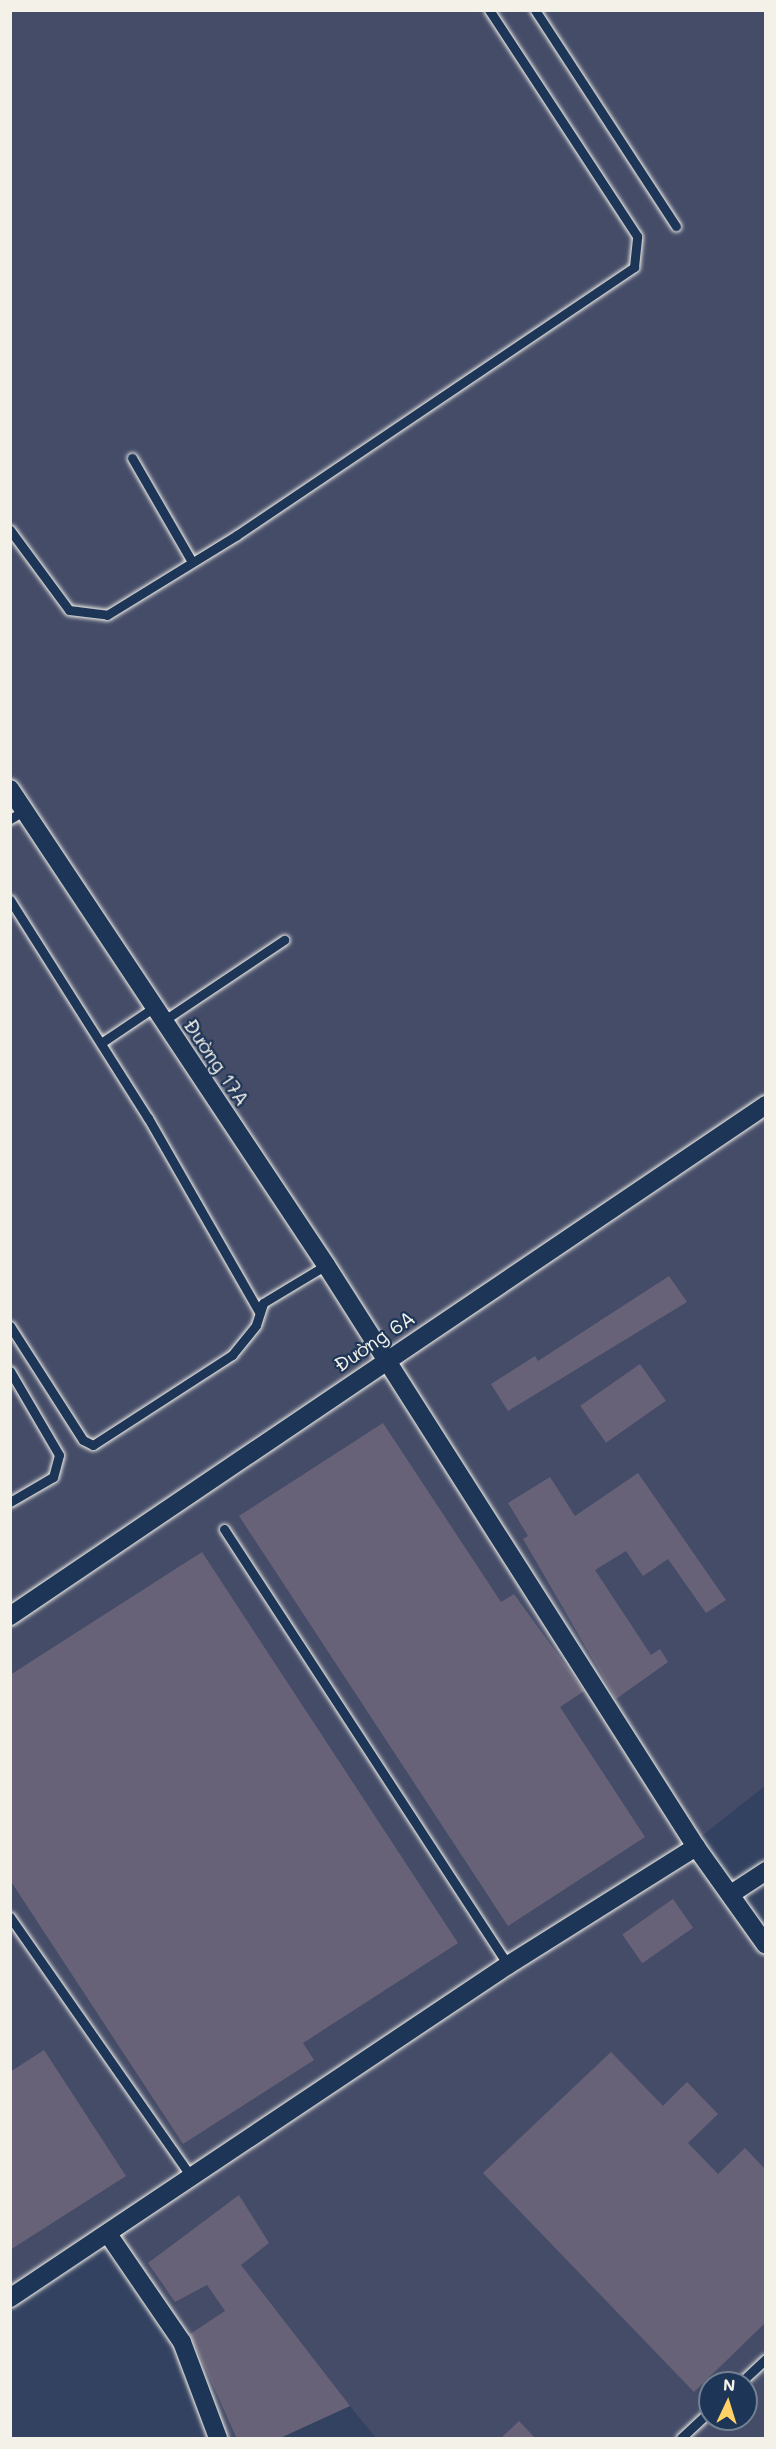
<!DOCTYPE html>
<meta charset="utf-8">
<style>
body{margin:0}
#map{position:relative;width:776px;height:2449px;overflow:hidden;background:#344261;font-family:Mali,sans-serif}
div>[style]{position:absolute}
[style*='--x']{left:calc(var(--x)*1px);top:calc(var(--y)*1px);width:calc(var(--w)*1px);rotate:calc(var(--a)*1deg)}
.built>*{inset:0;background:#444c68}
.building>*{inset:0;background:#686278;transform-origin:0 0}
.roads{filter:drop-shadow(0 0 2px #f4f1e8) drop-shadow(0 0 2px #f4f1e8)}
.lane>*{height:9px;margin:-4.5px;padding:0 4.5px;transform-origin:4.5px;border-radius:4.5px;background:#1d3557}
.street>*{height:18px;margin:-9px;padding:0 9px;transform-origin:9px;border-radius:9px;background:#1d3557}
span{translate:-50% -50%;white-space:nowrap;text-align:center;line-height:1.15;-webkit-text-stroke:4.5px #1d3557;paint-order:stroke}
.street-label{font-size:20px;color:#f4f1e8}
.frame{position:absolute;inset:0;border:12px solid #f4f1e8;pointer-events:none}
.north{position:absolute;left:698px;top:2371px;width:60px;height:60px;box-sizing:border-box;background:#1d3557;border:2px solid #738091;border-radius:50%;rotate:4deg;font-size:16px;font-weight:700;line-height:24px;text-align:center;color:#f4f1e8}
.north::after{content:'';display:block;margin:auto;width:21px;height:27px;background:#ffd166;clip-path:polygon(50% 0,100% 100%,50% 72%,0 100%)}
</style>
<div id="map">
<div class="built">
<i style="clip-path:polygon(11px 11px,765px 11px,765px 1786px,699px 1838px,11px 2290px)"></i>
<i style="clip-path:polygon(evenodd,694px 1855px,765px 1956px,765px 2438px,376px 2438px,350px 2406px,278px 2438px,225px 2438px,118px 2235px,513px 1970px,694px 1855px,710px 2383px,746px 2383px,746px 2419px,710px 2419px,710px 2383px)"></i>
</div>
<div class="building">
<i style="clip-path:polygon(669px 1276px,687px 1302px,508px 1411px,491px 1384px,535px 1356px,538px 1361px)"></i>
<i style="left:640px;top:1364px;width:45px;height:73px;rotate:55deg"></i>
<i style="clip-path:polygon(383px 1423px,501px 1602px,514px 1594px,584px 1691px,560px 1707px,645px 1837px,508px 1926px,239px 1516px)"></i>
<i style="clip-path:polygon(638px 1473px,726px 1600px,706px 1613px,668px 1559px,643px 1576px,626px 1551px,595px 1570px,651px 1655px,660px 1649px,668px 1662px,616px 1699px,523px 1539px,528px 1536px,508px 1503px,550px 1477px,575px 1516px)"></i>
<i style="clip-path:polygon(202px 1552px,458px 1943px,303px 2043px,314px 2060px,183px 2144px,10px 1880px,10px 1675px)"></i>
<i style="left:673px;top:1899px;width:35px;height:62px;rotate:55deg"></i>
<i style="clip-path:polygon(44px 2050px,126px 2176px,10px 2250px,10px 2072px)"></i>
<i style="clip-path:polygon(611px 2052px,663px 2106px,687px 2082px,718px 2114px,688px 2143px,718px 2174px,745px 2148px,765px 2169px,765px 2323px,694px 2392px,483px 2173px)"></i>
<i style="clip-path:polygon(239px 2195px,269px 2243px,241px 2265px,350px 2406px,278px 2439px,237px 2439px,190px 2334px,225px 2311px,207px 2285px,175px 2302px,148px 2263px)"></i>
<i style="clip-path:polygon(519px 2421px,536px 2439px,500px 2439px)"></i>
</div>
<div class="roads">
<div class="lane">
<i style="--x:535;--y:10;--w:258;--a:56.9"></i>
<i style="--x:132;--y:458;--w:120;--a:60"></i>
<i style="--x:10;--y:530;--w:99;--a:53.6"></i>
<i style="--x:69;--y:610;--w:38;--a:7"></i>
<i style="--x:107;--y:615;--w:153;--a:-31.6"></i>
<i style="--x:237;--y:535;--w:479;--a:-34"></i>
<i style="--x:634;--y:267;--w:31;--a:-84"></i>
<i style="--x:637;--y:236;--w:270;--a:-123.2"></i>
<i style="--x:10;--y:819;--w:17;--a:-31"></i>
<i style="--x:10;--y:900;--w:258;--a:57.7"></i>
<i style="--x:148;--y:1118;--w:224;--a:60.2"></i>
<i style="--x:163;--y:1021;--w:146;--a:-33.8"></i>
<i style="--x:101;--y:1043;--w:63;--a:-33.9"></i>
<i style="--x:10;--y:1326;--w:135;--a:57.4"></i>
<i style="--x:83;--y:1440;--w:11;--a:27"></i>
<i style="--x:93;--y:1445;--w:166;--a:-32.9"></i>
<i style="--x:232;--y:1355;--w:38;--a:-51"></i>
<i style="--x:256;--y:1325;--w:23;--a:-72"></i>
<i style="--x:263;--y:1303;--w:74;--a:-31.1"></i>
<i style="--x:10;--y:1371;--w:97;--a:59.7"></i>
<i style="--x:59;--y:1455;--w:23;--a:105"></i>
<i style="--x:53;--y:1477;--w:50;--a:149.8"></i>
<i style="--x:224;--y:1529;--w:520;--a:56.92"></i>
<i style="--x:10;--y:1917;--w:318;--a:55.1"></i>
<i style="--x:740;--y:2383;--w:35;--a:-43"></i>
<i style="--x:681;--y:2438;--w:40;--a:-43"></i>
</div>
<div class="street">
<i style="--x:10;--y:789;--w:571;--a:56.42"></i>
<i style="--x:326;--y:1265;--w:690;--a:57.55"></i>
<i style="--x:696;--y:1847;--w:120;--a:54.5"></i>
<i style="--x:10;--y:1616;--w:913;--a:-34.06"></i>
<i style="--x:731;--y:1894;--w:42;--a:-33.3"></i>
<i style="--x:108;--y:2234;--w:131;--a:55.6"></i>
<i style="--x:182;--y:2342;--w:103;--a:69.4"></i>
<i style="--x:10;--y:2298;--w:599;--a:-33.77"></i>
<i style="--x:508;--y:1965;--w:222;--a:-32.1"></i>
</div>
</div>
<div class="street-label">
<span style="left:217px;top:1062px;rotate:56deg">Đường 17A</span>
<span style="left:374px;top:1341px;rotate:-34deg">Đường 6A</span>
</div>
<div class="frame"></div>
<div class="north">N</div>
</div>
